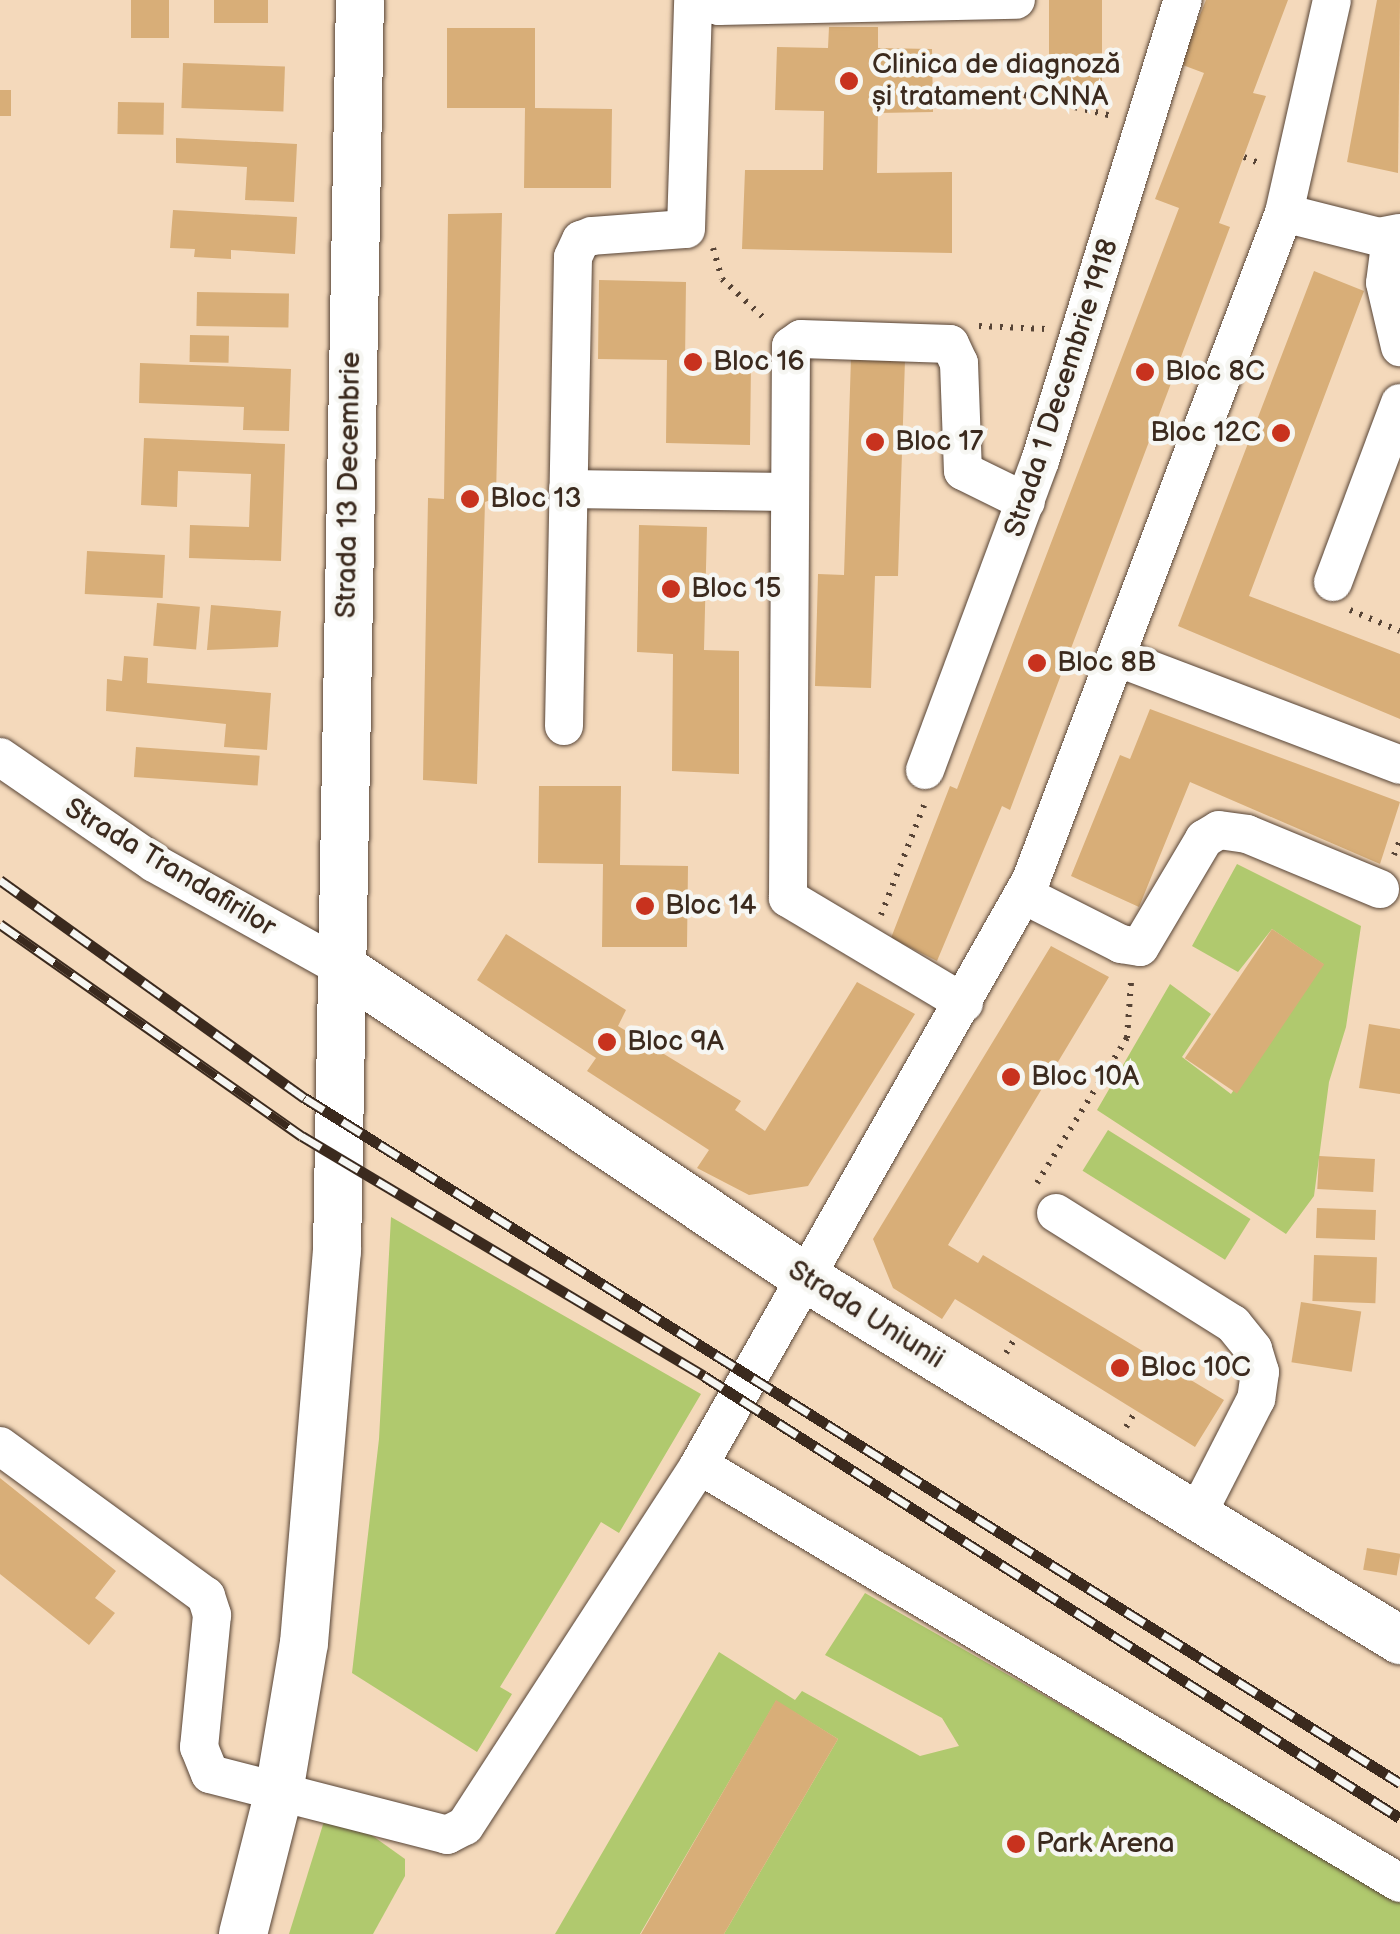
<!DOCTYPE html>
<meta charset="utf-8">
<style>
body{margin:0}
#map{position:relative;width:1400px;height:1934px;overflow:hidden;background:#f4d9bb;font-family:"Balsamiq Sans",sans-serif}
div>[style]{position:absolute}
[style*='--x']{left:calc(var(--x)*1px);top:calc(var(--y)*1px);width:calc(var(--w)*1px);rotate:calc(var(--a)*1deg)}
.green>*{inset:0;background:#b0c96e;transform-origin:0 0}
.building>*{inset:0;background:#d8ae78;transform-origin:0 0}
.path>*{height:6px;margin-top:-3px;transform-origin:0;background:repeating-linear-gradient(90deg,#574436 0 2.5px,transparent 0 10.5px)}
.roads{filter:drop-shadow(0 0 2px #574436) drop-shadow(0 0 2px #574436)}
.minor>*{height:38px;margin:-19px;padding:0 19px;transform-origin:19px;border-radius:19px;background:#fff}
.major>*{height:48px;margin:-24px;padding:0 24px;transform-origin:24px;border-radius:24px;background:#fff}
.rail>*{height:11px;margin-top:-5.5px;transform-origin:0;background:repeating-linear-gradient(90deg,#f6f6f2 0 22px,#3b2a1e 0 44px);box-sizing:border-box;border-block:2px solid #3b2a1e}
.dots>*{width:28px;height:28px;translate:-50% -50%;box-sizing:border-box;border:5px solid #f6f6f2;border-radius:50%}
span{translate:-50% -50%;white-space:nowrap;text-align:center;line-height:1.15;-webkit-text-stroke:9px #f6f6f2;paint-order:stroke}
.poi-label{font-size:28px;color:#3b2a1e}
.left{translate:0 -50%;text-align:left}
.right{translate:-100% -50%;text-align:right}
.street-label{font-size:28px;color:#3b2a1e}
</style>
<div id="map">
<div class="green">
<i style="clip-path:polygon(1237px 864px,1361px 926px,1346px 1027px,1329px 1082px,1314px 1196px,1286px 1234px,1097px 1110px,1170px 984px,1211px 1014px,1182px 1057px,1231px 1094px,1323px 964px,1272px 929px,1238px 972px,1192px 946px)"></i>
<i style="left:1108px;top:1130px;width:168px;height:48px;rotate:32deg"></i>
<i style="clip-path:polygon(391px 1217px,701px 1394px,619px 1533px,601px 1522px,500px 1687px,512px 1694px,477px 1752px,352px 1673px,379px 1439px)"></i>
<i style="clip-path:polygon(865px 1593px,1400px 1899px,1400px 1934px,724px 1934px,838px 1739px,776px 1701px,640px 1934px,555px 1934px,719px 1652px,795px 1700px,802px 1691px,920px 1756px,959px 1746px,942px 1718px,825px 1655px)"></i>
<i style="clip-path:polygon(326px 1815px,349px 1819px,405px 1859px,405px 1876px,373px 1934px,289px 1934px)"></i>
</div>
<div class="building">
<i style="left:131px;top:0;width:38px;height:38px"></i>
<i style="left:214px;top:0;width:54px;height:23px"></i>
<i style="left:1049px;top:0;width:53px;height:92px"></i>
<i style="clip-path:polygon(1206px 0,1288px 0,1253px 93px,1266px 96px,1219px 223px,1230px 227px,1010px 810px,1002px 806px,937px 961px,891px 938px,950px 786px,957px 789px,1179px 208px,1155px 199px,1204px 73px,1180px 64px)"></i>
<i style="clip-path:polygon(1377px 0,1400px 0,1398px 173px,1347px 162px)"></i>
<i style="clip-path:polygon(829px 27px,878px 27px,878px 48px,932px 49px,933px 112px,878px 113px,877px 173px,952px 172px,952px 253px,742px 249px,745px 170px,823px 170px,824px 111px,775px 110px,777px 47px,828px 48px)"></i>
<i style="clip-path:polygon(447px 28px,535px 28px,535px 108px,612px 109px,611px 188px,524px 188px,525px 108px,447px 108px)"></i>
<i style="left:183px;top:63px;width:102px;height:45px;rotate:2deg"></i>
<i style="left:0;top:90px;width:11px;height:26px"></i>
<i style="left:118px;top:102px;width:46px;height:32px;rotate:1deg"></i>
<i style="clip-path:polygon(176px 138px,297px 144px,294px 202px,245px 200px,247px 167px,176px 163px)"></i>
<i style="clip-path:polygon(173px 210px,297px 217px,295px 254px,231px 250px,231px 259px,194px 257px,195px 249px,170px 248px)"></i>
<i style="clip-path:polygon(502px 213px,496px 498px,485px 502px,477px 784px,423px 780px,428px 498px,444px 499px,448px 214px)"></i>
<i style="clip-path:polygon(1314px 271px,1364px 291px,1249px 596px,1400px 654px,1400px 719px,1178px 626px)"></i>
<i style="clip-path:polygon(599px 280px,686px 282px,685px 362px,751px 363px,750px 445px,666px 443px,667px 360px,598px 359px)"></i>
<i style="left:197px;top:292px;width:92px;height:34px;rotate:1deg"></i>
<i style="left:190px;top:335px;width:39px;height:27px;rotate:1deg"></i>
<i style="clip-path:polygon(851px 358px,905px 360px,898px 576px,875px 576px,871px 688px,815px 686px,818px 574px,844px 575px)"></i>
<i style="clip-path:polygon(140px 363px,291px 369px,289px 431px,243px 430px,244px 407px,139px 403px)"></i>
<i style="clip-path:polygon(144px 438px,285px 444px,281px 561px,189px 558px,190px 525px,249px 527px,251px 474px,178px 471px,177px 507px,141px 505px)"></i>
<i style="clip-path:polygon(639px 525px,707px 527px,704px 650px,739px 651px,739px 774px,672px 771px,673px 654px,637px 652px)"></i>
<i style="left:87px;top:551px;width:78px;height:43px;rotate:3deg"></i>
<i style="left:157px;top:603px;width:43px;height:43px;rotate:5deg"></i>
<i style="clip-path:polygon(211px 605px,281px 611px,278px 647px,207px 650px)"></i>
<i style="clip-path:polygon(124px 656px,148px 658px,147px 683px,271px 693px,267px 750px,224px 747px,226px 724px,106px 711px,107px 679px,122px 681px)"></i>
<i style="clip-path:polygon(1150px 709px,1400px 802px,1380px 864px,1190px 782px,1139px 907px,1071px 876px,1120px 755px,1130px 759px)"></i>
<i style="left:136px;top:747px;width:124px;height:30px;rotate:4deg"></i>
<i style="clip-path:polygon(539px 786px,621px 786px,620px 865px,688px 866px,687px 947px,602px 947px,603px 864px,538px 863px)"></i>
<i style="left:1272px;top:929px;width:63px;height:156px;rotate:34deg"></i>
<i style="clip-path:polygon(506px 934px,626px 1010px,618px 1026px,741px 1101px,735px 1110px,765px 1131px,857px 982px,915px 1014px,808px 1186px,749px 1195px,697px 1168px,709px 1150px,587px 1071px,596px 1058px,477px 980px)"></i>
<i style="clip-path:polygon(1051px 946px,1109px 977px,948px 1245px,978px 1263px,983px 1255px,1224px 1400px,1195px 1447px,955px 1299px,942px 1319px,893px 1288px,873px 1239px)"></i>
<i style="clip-path:polygon(1369px 1024px,1400px 1029px,1400px 1094px,1359px 1088px)"></i>
<i style="left:1319px;top:1156px;width:56px;height:33px;rotate:3deg"></i>
<i style="left:1317px;top:1208px;width:59px;height:30px;rotate:2deg"></i>
<i style="left:1314px;top:1255px;width:63px;height:46px;rotate:2deg"></i>
<i style="left:1301px;top:1302px;width:61px;height:61px;rotate:9deg"></i>
<i style="clip-path:polygon(0 1478px,116px 1571px,95px 1598px,115px 1613px,89px 1645px,0 1574px)"></i>
<i style="left:1367px;top:1548px;width:34px;height:22px;rotate:10deg"></i>
<i style="clip-path:polygon(776px 1700px,838px 1739px,724px 1934px,641px 1934px)"></i>
</div>
<div class="path">
<i style="--x:1024;--y:95;--w:90;--a:13.4"></i>
<i style="--x:1244;--y:157;--w:18;--a:22"></i>
<i style="--x:713;--y:248;--w:32;--a:74"></i>
<i style="--x:722;--y:279;--w:60;--a:43"></i>
<i style="--x:979;--y:326;--w:67;--a:2.6"></i>
<i style="--x:1350;--y:610;--w:54;--a:22.8"></i>
<i style="--x:1394;--y:855;--w:16;--a:-68"></i>
<i style="--x:881;--y:915;--w:118;--a:-68.6"></i>
<i style="--x:1037;--y:1183;--w:171;--a:-58.2"></i>
<i style="--x:1127;--y:1038;--w:56;--a:-85.9"></i>
<i style="--x:1006;--y:1353;--w:19;--a:-58"></i>
<i style="--x:1126;--y:1427;--w:19;--a:-58"></i>
</div>
<div class="roads">
<div class="minor">
<i style="--x:695;--y:0;--w:25;--a:14"></i>
<i style="--x:719;--y:6;--w:297;--a:-1.2"></i>
<i style="--x:1284;--y:213;--w:98;--a:14.2"></i>
<i style="--x:1379;--y:237;--w:21;--a:-11"></i>
<i style="--x:1391;--y:237;--w:46;--a:97.4"></i>
<i style="--x:1385;--y:283;--w:66;--a:76.8"></i>
<i style="--x:568;--y:489;--w:220;--a:0.8"></i>
<i style="--x:1333;--y:582;--w:191;--a:-69.5"></i>
<i style="--x:1119;--y:658;--w:301;--a:20.8"></i>
<i style="--x:564;--y:726;--w:469;--a:-88.9"></i>
<i style="--x:573;--y:257;--w:19;--a:-65"></i>
<i style="--x:581;--y:240;--w:12;--a:-20"></i>
<i style="--x:592;--y:236;--w:94;--a:-4.3"></i>
<i style="--x:686;--y:229;--w:229;--a:-88.2"></i>
<i style="--x:0;--y:757;--w:187;--a:34.5"></i>
<i style="--x:154;--y:863;--w:220;--a:29.1"></i>
<i style="--x:925;--y:770;--w:330;--a:-69.6"></i>
<i style="--x:1040;--y:461;--w:483;--a:-72.8"></i>
<i style="--x:1024;--y:895;--w:109;--a:26.8"></i>
<i style="--x:1121;--y:944;--w:19;--a:9"></i>
<i style="--x:1140;--y:947;--w:126;--a:-59.3"></i>
<i style="--x:1204;--y:839;--w:17;--a:-31"></i>
<i style="--x:1219;--y:830;--w:28;--a:8"></i>
<i style="--x:1247;--y:834;--w:144;--a:22.5"></i>
<i style="--x:964;--y:1003;--w:205;--a:-149.2"></i>
<i style="--x:788;--y:898;--w:552;--a:-89.69"></i>
<i style="--x:791;--y:346;--w:12;--a:-35"></i>
<i style="--x:801;--y:339;--w:149;--a:1.9"></i>
<i style="--x:950;--y:344;--w:21;--a:65"></i>
<i style="--x:959;--y:363;--w:108;--a:87.9"></i>
<i style="--x:963;--y:471;--w:70;--a:26.2"></i>
<i style="--x:1056;--y:1213;--w:209;--a:32.1"></i>
<i style="--x:1233;--y:1324;--w:32;--a:51"></i>
<i style="--x:1253;--y:1349;--w:24;--a:73"></i>
<i style="--x:1260;--y:1372;--w:27;--a:98"></i>
<i style="--x:1256;--y:1399;--w:136;--a:117.1"></i>
<i style="--x:0;--y:1446;--w:255;--a:36.1"></i>
<i style="--x:206;--y:1596;--w:20;--a:72"></i>
<i style="--x:212;--y:1615;--w:133;--a:95.6"></i>
<i style="--x:199;--y:1747;--w:29;--a:68"></i>
<i style="--x:210;--y:1774;--w:245;--a:14.4"></i>
<i style="--x:447;--y:1835;--w:20;--a:-27"></i>
<i style="--x:465;--y:1826;--w:430;--a:-57"></i>
<i style="--x:699;--y:1465;--w:673;--a:-60.42"></i>
<i style="--x:1031;--y:880;--w:713;--a:-69.23"></i>
<i style="--x:1284;--y:213;--w:218;--a:-77.3"></i>
<i style="--x:699;--y:1465;--w:816;--a:30.81"></i>
</div>
<div class="major">
<i style="--x:346;--y:970;--w:554;--a:33.8"></i>
<i style="--x:806;--y:1278;--w:696;--a:31.36"></i>
<i style="--x:243;--y:1934;--w:146;--a:-75.8"></i>
<i style="--x:279;--y:1792;--w:151;--a:-80.5"></i>
<i style="--x:304;--y:1643;--w:393;--a:-85.2"></i>
<i style="--x:337;--y:1251;--w:1251;--a:-88.95"></i>
</div>
</div>
<div class="rail">
<i style="--x:0;--y:880;--w:375;--a:35.6"></i>
<i style="--x:305;--y:1098;--w:1292;--a:32.03"></i>
<i style="--x:0;--y:924;--w:369;--a:35.1"></i>
<i style="--x:302;--y:1136;--w:468;--a:30.8"></i>
<i style="--x:704;--y:1376;--w:824;--a:32.42"></i>
</div>
<div class="dots">
<i style="left:849px;top:81px;background:#c8321e"></i>
<i style="left:693px;top:362px;background:#c8321e"></i>
<i style="left:1145px;top:372px;background:#c8321e"></i>
<i style="left:1281px;top:433px;background:#c8321e"></i>
<i style="left:875px;top:442px;background:#c8321e"></i>
<i style="left:470px;top:499px;background:#c8321e"></i>
<i style="left:671px;top:589px;background:#c8321e"></i>
<i style="left:1037px;top:663px;background:#c8321e"></i>
<i style="left:645px;top:906px;background:#c8321e"></i>
<i style="left:607px;top:1042px;background:#c8321e"></i>
<i style="left:1011px;top:1077px;background:#c8321e"></i>
<i style="left:1120px;top:1368px;background:#c8321e"></i>
<i style="left:1016px;top:1844px;background:#c8321e"></i>
</div>
<div class="poi-label">
<span class="left" style="left:872px;top:81px">Clinica de diagnoză<br>și tratament CNNA</span>
<span class="left" style="left:713px;top:362px">Bloc 16</span>
<span class="left" style="left:1165px;top:372px">Bloc 8C</span>
<span class="right" style="left:1261px;top:433px">Bloc 12C</span>
<span class="left" style="left:895px;top:442px">Bloc 17</span>
<span class="left" style="left:490px;top:499px">Bloc 13</span>
<span class="left" style="left:691px;top:589px">Bloc 15</span>
<span class="left" style="left:1057px;top:663px">Bloc 8B</span>
<span class="left" style="left:665px;top:906px">Bloc 14</span>
<span class="left" style="left:627px;top:1042px">Bloc 9A</span>
<span class="left" style="left:1031px;top:1077px">Bloc 10A</span>
<span class="left" style="left:1140px;top:1368px">Bloc 10C</span>
<span class="left" style="left:1036px;top:1844px">Park Arena</span>
</div>
<div class="street-label">
<span style="left:1062px;top:388px;rotate:-72deg">Strada 1 Decembrie 1918</span>
<span style="left:349px;top:485px;rotate:-89deg">Strada 13 Decembrie</span>
<span style="left:170px;top:868px;rotate:31deg">Strada Trandafirilor</span>
<span style="left:866px;top:1315px;rotate:32deg">Strada Uniunii</span>
</div>
</div>
